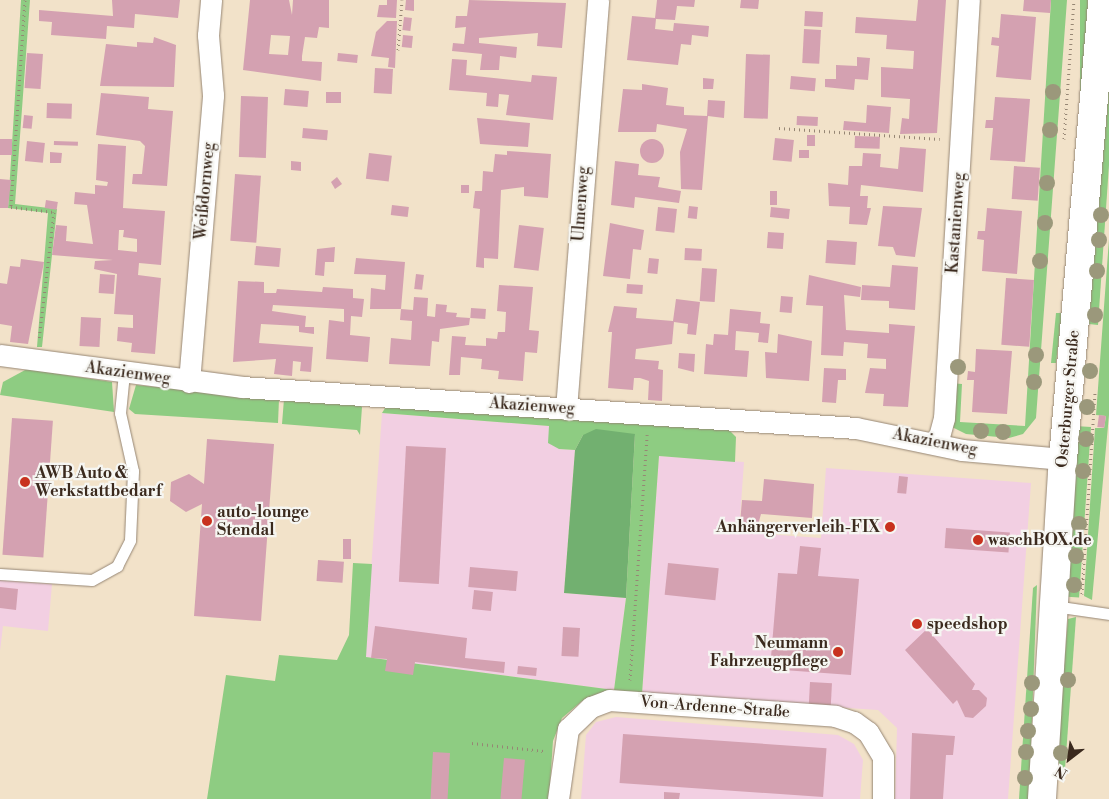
<!DOCTYPE html>
<meta charset="utf-8">
<style>
body{margin:0}
#map{position:relative;width:1109px;height:799px;overflow:hidden;background:#f2e2c9;font-family:"Libre Bodoni",serif}
div>[style]{position:absolute}
[style*='--x']{left:calc(var(--x)*1px);top:calc(var(--y)*1px);width:calc(var(--w)*1px);rotate:calc(var(--a)*1deg)}
.built>*{inset:0;background:#f2cfe2}
.green>*{inset:0;background:#8ecc82;transform-origin:0 0}
.forest>*{inset:0;background:#72b070}
.building>*{inset:0;background:#d4a1b1;transform-origin:0 0}
.round{border-radius:50%}
.path>*{height:3px;margin-top:-1.5px;transform-origin:0;background:repeating-linear-gradient(90deg,#968674 0 1px,transparent 0 5px)}
.roads{filter:drop-shadow(0 0 1px #968674) drop-shadow(0 0 1px #968674)}
.service>*{height:11px;margin:-5.5px;padding:0 5.5px;transform-origin:5.5px;border-radius:5.5px;background:#fff}
.minor>*{height:21px;margin:-10.5px;padding:0 10.5px;transform-origin:10.5px;border-radius:10.5px;background:#fff}
.tertiary>*{height:28px;margin:-14px;padding:0 14px;transform-origin:14px;border-radius:14px;background:#fff}
.trees>*{width:16px;height:16px;margin:-8px;border-radius:50%;background:#9b987b}
.dots>*{width:14px;height:14px;translate:-50% -50%;box-sizing:border-box;border:2px solid #f6f6f2;border-radius:50%}
span{translate:-50% -50%;white-space:nowrap;text-align:center;line-height:1.15;-webkit-text-stroke:4.5px #f6f6f2;paint-order:stroke}
.street-label{font-size:16px;color:#3b2a1e}
.poi-label{font-size:16px;color:#3b2a1e;font-weight:700}
.left{translate:0 -50%;text-align:left}
.right{translate:-100% -50%;text-align:right}
.north{position:absolute;left:1044px;top:734px;width:50px;height:50px;-webkit-text-stroke:4px #f6f6f2;paint-order:stroke;rotate:210deg;font-size:14px;font-weight:700;line-height:20px;text-align:center;color:#3b2a1e}
.north::after{content:'';display:block;margin:auto;width:18px;height:22px;background:#3b2a1e;clip-path:polygon(50% 0,100% 100%,50% 72%,0 100%)}
</style>
<div id="map">
<div class="built">
<i style="clip-path:polygon(382px 413px,550px 426px,559px 449px,575px 450px,564px 593px,626px 598px,614px 690px,365px 657px)"></i>
<i style="clip-path:polygon(659px 456px,744px 462px,739px 532px,821px 538px,826px 468px,1031px 483px,1008px 799px,895px 799px,897px 728px,878px 710px,642px 694px)"></i>
<i style="clip-path:polygon(0 580px,52px 584px,48px 631px,3px 626px,0 651px)"></i>
<i style="clip-path:polygon(616px 717px,838px 735px,854px 744px,863px 760px,860px 799px,581px 799px,586px 735px,596px 722px)"></i>
</div>
<div class="green">
<i style="clip-path:polygon(21px 0,30px 0,15px 204px,57px 209px,42px 347px,37px 347px,48px 213px,8px 208px)"></i>
<i style="clip-path:polygon(1051px 0,1067px 0,1036px 418px,1023px 434px,1009px 438px,966px 434px,952px 427px,950px 383px,962px 384px,960px 422px,1025px 426px)"></i>
<i style="left:1080px;top:0;width:12px;height:277px"></i>
<i style="clip-path:polygon(1109px 34px,1109px 165px,1098px 325px,1089px 324px)"></i>
<i style="clip-path:polygon(1109px 239px,1109px 415px,1092px 600px,1084px 596px,1095px 428px,1104px 428px,1106px 416px,1096px 415px)"></i>
<i style="clip-path:polygon(1056px 313px,1062px 313px,1056px 363px,1051px 363px)"></i>
<i style="clip-path:polygon(27px 369px,112px 382px,114px 412px,0 395px,3px 382px)"></i>
<i style="clip-path:polygon(136px 385px,279px 399px,278px 423px,135px 414px,129px 409px)"></i>
<i style="clip-path:polygon(284px 399px,357px 403px,362px 407px,360px 435px,357px 430px,282px 424px)"></i>
<i style="clip-path:polygon(387px 405px,728px 429px,736px 437px,735px 462px,659px 456px,642px 694px,582px 701px,562px 718px,553px 741px,549px 799px,207px 799px,226px 675px,275px 681px,279px 655px,337px 660px,349px 635px,353px 563px,372px 564px,366px 657px,614px 690px,626px 598px,635px 434px,583px 435px,575px 450px,559px 449px,548px 443px,549px 426px,382px 413px)"></i>
<i style="left:1091px;top:427px;width:171px;height:12px;rotate:94deg"></i>
<i style="clip-path:polygon(1037px 585px,1029px 799px,1019px 799px,1033px 588px)"></i>
<i style="clip-path:polygon(1076px 617px,1065px 769px,1056px 761px,1068px 619px)"></i>
</div>
<div class="forest">
<i style="clip-path:polygon(596px 429px,635px 434px,626px 598px,564px 593px,575px 450px,583px 435px)"></i>
</div>
<div class="building">
<i style="clip-path:polygon(112px 0,180px 0,178px 18px,135px 14px,134px 28px,107px 26px,106px 39px,51px 35px,52px 22px,39px 21px,39px 10px,113px 16px)"></i>
<i style="clip-path:polygon(evenodd,250px 0,289px 0,292px 15px,293px 0,329px 0,329px 28px,319px 27px,317px 38px,305px 37px,302px 56px,302px 61px,322px 62px,321px 81px,243px 70px,250px 0,271px 35px,290px 36px,288px 55px,269px 54px,271px 35px)"></i>
<i style="clip-path:polygon(387px 0,397px 0,396px 18px,377px 17px,379px 5px,387px 5px)"></i>
<i style="clip-path:polygon(406px 0,414px 0,414px 11px,405px 10px)"></i>
<i style="clip-path:polygon(469px 0,566px 3px,562px 48px,537px 46px,538px 33px,479px 38px,479px 43px,517px 47px,516px 58px,500px 56px,499px 70px,480px 70px,482px 54px,452px 51px,453px 43px,464px 44px,466px 27px,455px 28px,456px 16px,467px 16px)"></i>
<i style="clip-path:polygon(657px 0,695px 0,694px 7px,677px 6px,675px 20px,656px 19px,655px 29px,673px 31px,674px 23px,709px 26px,708px 37px,692px 35px,691px 45px,681px 44px,678px 65px,627px 60px,632px 16px,655px 18px)"></i>
<i style="clip-path:polygon(741px 0,759px 0,758px 9px,740px 8px)"></i>
<i style="clip-path:polygon(918px 0,946px 0,937px 133px,900px 134px,902px 118px,909px 119px,910px 99px,881px 97px,881px 67px,913px 69px,914px 51px,886px 49px,887px 35px,855px 33px,856px 17px,916px 21px)"></i>
<i style="clip-path:polygon(1024px 0,1051px 0,1050px 13px,1023px 11px)"></i>
<i style="left:805px;top:11px;width:18px;height:15px;rotate:3deg"></i>
<i style="clip-path:polygon(1001px 14px,1036px 17px,1031px 80px,996px 77px,999px 46px,991px 45px,992px 37px,999px 38px)"></i>
<i style="left:404px;top:17px;width:8px;height:13px;rotate:7deg"></i>
<i style="clip-path:polygon(387px 21px,397px 21px,395px 68px,388px 67px,389px 58px,371px 56px,376px 32px)"></i>
<i style="left:804px;top:29px;width:17px;height:34px;rotate:3deg"></i>
<i style="left:403px;top:35px;width:10px;height:12px;rotate:6deg"></i>
<i style="clip-path:polygon(154px 37px,176px 45px,174px 87px,100px 86px,106px 44px,137px 47px,137px 42px,153px 43px)"></i>
<i style="left:27px;top:53px;width:16px;height:35px;rotate:4deg"></i>
<i style="left:338px;top:53px;width:20px;height:8px;rotate:6deg"></i>
<i style="left:746px;top:54px;width:24px;height:64px;rotate:2deg"></i>
<i style="clip-path:polygon(857px 57px,870px 58px,868px 80px,855px 79px,854px 90px,825px 87px,825px 79px,836px 79px,836px 65px,857px 66px)"></i>
<i style="clip-path:polygon(452px 59px,467px 60px,466px 75px,531px 82px,532px 75px,557px 77px,553px 120px,506px 115px,509px 95px,499px 94px,498px 107px,486px 106px,487px 93px,449px 90px)"></i>
<i style="left:375px;top:68px;width:18px;height:25px;rotate:3deg"></i>
<i style="left:791px;top:76px;width:25px;height:13px;rotate:5deg"></i>
<i style="clip-path:polygon(703px 78px,714px 79px,713px 89px,703px 89px)"></i>
<i style="clip-path:polygon(642px 84px,668px 88px,666px 105px,684px 107px,684px 115px,707px 116px,708px 100px,725px 101px,724px 118px,708px 116px,702px 190px,681px 189px,680px 152px,687px 129px,657px 124px,656px 132px,618px 132px,623px 89px,642px 90px)"></i>
<i style="left:285px;top:89px;width:24px;height:16px;rotate:5deg"></i>
<i style="left:326px;top:92px;width:15px;height:11px"></i>
<i style="clip-path:polygon(101px 93px,149px 97px,148px 109px,173px 111px,167px 186px,132px 184px,133px 174px,142px 174px,145px 146px,140px 141px,96px 135px)"></i>
<i style="left:241px;top:96px;width:27px;height:61px;rotate:2deg"></i>
<i style="clip-path:polygon(995px 97px,1030px 99px,1025px 162px,990px 160px,993px 128px,985px 128px,986px 120px,993px 120px)"></i>
<i style="left:47px;top:103px;width:25px;height:15px;rotate:2deg"></i>
<i style="clip-path:polygon(867px 105px,891px 107px,889px 133px,843px 130px,844px 121px,866px 123px)"></i>
<i style="left:24px;top:115px;width:9px;height:13px;rotate:6deg"></i>
<i style="left:797px;top:116px;width:21px;height:9px;rotate:3deg"></i>
<i style="clip-path:polygon(477px 118px,530px 123px,528px 147px,480px 144px)"></i>
<i style="left:303px;top:128px;width:25px;height:10px;rotate:5deg"></i>
<i style="left:807px;top:135px;width:8px;height:11px"></i>
<i style="left:855px;top:136px;width:25px;height:12px;rotate:2deg"></i>
<i style="left:775px;top:138px;width:19px;height:22px;rotate:6deg"></i>
<i style="left:0;top:139px;width:12px;height:16px"></i>
<i class="round" style="left:640px;top:139px;width:24px;height:24px"></i>
<i style="left:27px;top:141px;width:18px;height:20px;rotate:6deg"></i>
<i style="left:54px;top:141px;width:24px;height:4px;rotate:2deg"></i>
<i style="clip-path:polygon(evenodd,98px 144px,126px 146px,123px 208px,165px 211px,161px 265px,139px 263px,138px 275px,161px 278px,155px 354px,131px 352px,132px 343px,117px 341px,118px 327px,133px 328px,133px 315px,114px 314px,117px 274px,94px 269px,95px 261px,113px 260px,52px 255px,56px 225px,67px 226px,66px 241px,93px 244px,87px 205px,74px 204px,75px 192px,95px 194px,95px 185px,107px 186px,108px 182px,96px 180px,98px 144px,119px 230px,124px 230px,123px 237px,137px 239px,137px 252px,118px 250px,119px 230px)"></i>
<i style="clip-path:polygon(900px 147px,926px 149px,923px 192px,861px 185px,860px 196px,868px 196px,867px 208px,871px 208px,867px 225px,849px 224px,850px 207px,829px 206px,828px 183px,848px 185px,849px 166px,862px 166px,863px 153px,881px 154px,880px 167px,898px 169px)"></i>
<i style="left:799px;top:150px;width:10px;height:8px"></i>
<i style="clip-path:polygon(507px 151px,551px 154px,548px 198px,524px 196px,524px 187px,501px 190px,498px 259px,484px 258px,484px 268px,476px 267px,480px 209px,473px 208px,475px 191px,482px 191px,483px 171px,493px 172px,495px 154px,507px 155px)"></i>
<i style="clip-path:polygon(50px 152px,62px 153px,61px 163px,50px 163px)"></i>
<i style="left:369px;top:153px;width:23px;height:26px;rotate:7deg"></i>
<i style="clip-path:polygon(291px 161px,301px 162px,301px 171px,291px 170px)"></i>
<i style="clip-path:polygon(615px 161px,639px 164px,638px 175px,660px 177px,658px 187px,681px 191px,679px 203px,635px 197px,634px 208px,611px 205px)"></i>
<i style="left:1014px;top:166px;width:26px;height:33px;rotate:4deg"></i>
<i style="left:235px;top:174px;width:26px;height:67px;rotate:4deg"></i>
<i style="clip-path:polygon(337px 177px,342px 184px,335px 189px,331px 182px)"></i>
<i style="clip-path:polygon(0 179px,11px 180px,8px 208px,0 208px)"></i>
<i style="left:461px;top:185px;width:8px;height:8px"></i>
<i style="left:770px;top:191px;width:7px;height:14px"></i>
<i style="left:46px;top:200px;width:12px;height:8px;rotate:9deg"></i>
<i style="left:392px;top:205px;width:17px;height:10px;rotate:7deg"></i>
<i style="left:689px;top:206px;width:9px;height:12px;rotate:6deg"></i>
<i style="clip-path:polygon(883px 206px,922px 208px,915px 257px,896px 255px,893px 247px,878px 246px)"></i>
<i style="left:658px;top:207px;width:19px;height:24px;rotate:6deg"></i>
<i style="left:771px;top:207px;width:19px;height:10px;rotate:6deg"></i>
<i style="clip-path:polygon(987px 208px,1022px 211px,1017px 274px,982px 271px,984px 240px,977px 239px,978px 231px,985px 231px)"></i>
<i style="clip-path:polygon(610px 223px,644px 230px,641px 250px,633px 249px,630px 279px,603px 276px)"></i>
<i style="left:519px;top:225px;width:25px;height:43px;rotate:7deg"></i>
<i style="left:768px;top:232px;width:16px;height:16px;rotate:4deg"></i>
<i style="left:827px;top:240px;width:30px;height:23px;rotate:4deg"></i>
<i style="left:256px;top:246px;width:25px;height:19px;rotate:5deg"></i>
<i style="clip-path:polygon(335px 247px,334px 262px,325px 262px,324px 276px,315px 275px,317px 249px)"></i>
<i style="left:685px;top:248px;width:17px;height:12px;rotate:3deg"></i>
<i style="clip-path:polygon(356px 258px,405px 262px,401px 309px,370px 309px,371px 288px,385px 290px,386px 275px,354px 274px)"></i>
<i style="left:649px;top:258px;width:10px;height:15px;rotate:6deg"></i>
<i style="clip-path:polygon(21px 259px,44px 262px,28px 344px,10px 342px,12px 326px,0 324px,0 283px,7px 284px,10px 266px,20px 267px)"></i>
<i style="clip-path:polygon(892px 265px,918px 267px,915px 310px,889px 308px,889px 301px,861px 300px,862px 285px,890px 287px)"></i>
<i style="left:702px;top:268px;width:15px;height:33px;rotate:4deg"></i>
<i style="left:100px;top:274px;width:15px;height:19px;rotate:4deg"></i>
<i style="left:416px;top:274px;width:8px;height:15px;rotate:7deg"></i>
<i style="clip-path:polygon(809px 275px,861px 287px,860px 297px,844px 295px,846px 330px,889px 333px,889px 324px,915px 326px,908px 407px,883px 406px,884px 394px,865px 393px,870px 368px,886px 369px,886px 359px,867px 358px,868px 344px,844px 342px,843px 356px,821px 355px,823px 306px,806px 305px)"></i>
<i style="left:1006px;top:278px;width:28px;height:67px;rotate:4deg"></i>
<i style="clip-path:polygon(238px 281px,264px 282px,264px 293px,276px 293px,277px 289px,322px 292px,323px 287px,353px 289px,353px 298px,364px 299px,362px 317px,351px 316px,350px 335px,370px 337px,368px 362px,326px 359px,329px 320px,344px 322px,344px 309px,273px 305px,272px 311px,306px 316px,305px 327px,314px 327px,314px 334px,299px 332px,299px 326px,261px 324px,259px 343px,313px 347px,311px 372px,300px 371px,301px 362px,293px 361px,292px 376px,274px 374px,276px 359px,233px 362px)"></i>
<i style="left:627px;top:284px;width:16px;height:9px;rotate:4deg"></i>
<i style="clip-path:polygon(499px 285px,533px 287px,529px 330px,539px 331px,537px 353px,525px 352px,523px 381px,498px 379px,499px 371px,481px 369px,482px 359px,461px 357px,460px 375px,449px 375px,452px 336px,466px 337px,465px 345px,486px 346px,486px 338px,497px 339px,498px 332px,505px 332px,506px 312px,497px 311px)"></i>
<i style="left:781px;top:296px;width:12px;height:16px;rotate:5deg"></i>
<i style="clip-path:polygon(414px 297px,428px 298px,427px 316px,435px 317px,436px 304px,447px 305px,446px 312px,457px 313px,456px 317px,470px 318px,469px 325px,440px 329px,439px 342px,432px 341px,430px 366px,389px 364px,391px 338px,411px 340px,412px 321px,400px 320px,401px 309px,413px 310px)"></i>
<i style="clip-path:polygon(676px 299px,700px 302px,696px 335px,687px 334px,688px 324px,674px 322px,672px 344px,636px 349px,635px 359px,659px 361px,658px 369px,663px 370px,662px 401px,648px 400px,649px 381px,640px 378px,634px 378px,633px 390px,608px 388px,612px 332px,608px 332px,614px 306px,637px 308px,636px 318px,673px 321px)"></i>
<i style="left:471px;top:308px;width:15px;height:10px;rotate:4deg"></i>
<i style="clip-path:polygon(730px 309px,761px 312px,760px 323px,770px 324px,768px 343px,758px 342px,759px 333px,736px 331px,735px 350px,749px 351px,747px 377px,704px 374px,706px 344px,713px 345px,714px 334px,728px 335px)"></i>
<i style="left:81px;top:317px;width:20px;height:29px;rotate:3deg"></i>
<i style="clip-path:polygon(778px 334px,812px 341px,809px 381px,766px 378px,765px 352px,777px 353px)"></i>
<i style="clip-path:polygon(976px 349px,1012px 351px,1007px 414px,972px 412px,974px 380px,967px 380px,968px 371px,975px 372px)"></i>
<i style="clip-path:polygon(679px 353px,695px 354px,694px 372px,678px 368px)"></i>
<i style="clip-path:polygon(824px 368px,846px 369px,846px 380px,838px 380px,836px 403px,822px 402px)"></i>
<i style="left:1099px;top:415px;width:7px;height:12px;rotate:8deg"></i>
<i style="left:12px;top:418px;width:41px;height:137px;rotate:4deg"></i>
<i style="clip-path:polygon(207px 439px,274px 444px,261px 621px,194px 616px,202px 504px,186px 512px,170px 501px,171px 482px,189px 474px,204px 484px)"></i>
<i style="left:406px;top:446px;width:40px;height:136px;rotate:3deg"></i>
<i style="left:899px;top:476px;width:9px;height:17px;rotate:6deg"></i>
<i style="clip-path:polygon(764px 479px,814px 484px,812px 518px,761px 514px,758px 525px,740px 524px,742px 500px,762px 501px)"></i>
<i style="left:946px;top:528px;width:64px;height:20px;rotate:4deg"></i>
<i style="left:343px;top:539px;width:8px;height:20px"></i>
<i style="clip-path:polygon(800px 546px,821px 548px,818px 576px,859px 579px,851px 675px,770px 669px,778px 573px,797px 574px)"></i>
<i style="left:318px;top:560px;width:26px;height:21px;rotate:4deg"></i>
<i style="left:668px;top:563px;width:51px;height:32px;rotate:6deg"></i>
<i style="left:470px;top:567px;width:48px;height:20px;rotate:5deg"></i>
<i style="clip-path:polygon(0 587px,18px 589px,16px 610px,0 608px)"></i>
<i style="left:474px;top:590px;width:19px;height:19px;rotate:6deg"></i>
<i style="clip-path:polygon(375px 626px,467px 638px,465px 658px,505px 662px,504px 673px,415px 662px,413px 675px,385px 671px,387px 659px,371px 658px)"></i>
<i style="left:563px;top:627px;width:17px;height:29px;rotate:3deg"></i>
<i style="clip-path:polygon(927px 629px,975px 684px,972px 690px,979px 690px,987px 698px,986px 706px,973px 718px,965px 717px,957px 700px,953px 704px,905px 650px)"></i>
<i style="left:518px;top:666px;width:19px;height:8px;rotate:6deg"></i>
<i style="left:810px;top:682px;width:22px;height:22px;rotate:3deg"></i>
<i style="clip-path:polygon(912px 733px,955px 736px,953px 755px,946px 755px,943px 799px,910px 799px)"></i>
<i style="left:623px;top:734px;width:204px;height:49px;rotate:4deg"></i>
<i style="left:433px;top:752px;width:17px;height:47px;rotate:3deg"></i>
<i style="left:504px;top:758px;width:21px;height:41px;rotate:5deg"></i>
<i style="clip-path:polygon(664px 792px,680px 793px,679px 799px,664px 799px)"></i>
</div>
<div class="path">
<i style="--x:25;--y:0;--w:207;--a:93.9"></i>
<i style="--x:11;--y:207;--w:43;--a:6.6"></i>
<i style="--x:54;--y:212;--w:128;--a:96.7"></i>
<i style="--x:398;--y:50;--w:50;--a:-85.4"></i>
<i style="--x:779;--y:128;--w:161;--a:3.9"></i>
<i style="--x:1064;--y:139;--w:139;--a:-85.9"></i>
<i style="--x:1082;--y:594;--w:203;--a:-86.3"></i>
<i style="--x:630;--y:680;--w:246;--a:-86"></i>
<i style="--x:472;--y:743;--w:72;--a:6.3"></i>
</div>
<div class="roads">
<div class="service">
<i style="--x:0;--y:574;--w:92;--a:3.7"></i>
<i style="--x:92;--y:580;--w:29;--a:-29"></i>
<i style="--x:117;--y:566;--w:29;--a:-63"></i>
<i style="--x:130;--y:540;--w:69;--a:-87.5"></i>
<i style="--x:133;--y:471;--w:59;--a:-102.6"></i>
<i style="--x:120;--y:413;--w:40;--a:-84.3"></i>
<i style="--x:1054;--y:606;--w:56;--a:8.3"></i>
</div>
<div class="minor">
<i style="--x:0;--y:355;--w:244;--a:7.5"></i>
<i style="--x:242;--y:387;--w:615;--a:3.82"></i>
<i style="--x:856;--y:428;--w:108;--a:11.7"></i>
<i style="--x:962;--y:450;--w:101;--a:5.1"></i>
<i style="--x:189;--y:382;--w:288;--a:-85.2"></i>
<i style="--x:213;--y:95;--w:60;--a:-94.8"></i>
<i style="--x:208;--y:35;--w:35;--a:-85"></i>
<i style="--x:566;--y:409;--w:410;--a:-85.5"></i>
<i style="--x:937;--y:444;--w:27;--a:-75"></i>
<i style="--x:944;--y:418;--w:419;--a:-86.6"></i>
<i style="--x:558;--y:799;--w:71;--a:-81.9"></i>
<i style="--x:568;--y:729;--w:32;--a:-44"></i>
<i style="--x:591;--y:707;--w:19;--a:-21"></i>
<i style="--x:609;--y:700;--w:227;--a:4"></i>
<i style="--x:835;--y:716;--w:20;--a:18"></i>
<i style="--x:854;--y:722;--w:17;--a:36"></i>
<i style="--x:868;--y:732;--w:29;--a:59"></i>
<i style="--x:883;--y:757;--w:42;--a:90"></i>
</div>
<div class="tertiary">
<i style="--x:1042;--y:799;--w:341;--a:-86.5"></i>
<i style="--x:1063;--y:459;--w:461;--a:-85.1"></i>
</div>
</div>
<div class="trees">
<i style="left:1053px;top:92px"></i>
<i style="left:1050px;top:130px"></i>
<i style="left:1047px;top:183px"></i>
<i style="left:1101px;top:215px"></i>
<i style="left:1045px;top:223px"></i>
<i style="left:1099px;top:240px"></i>
<i style="left:1040px;top:261px"></i>
<i style="left:1097px;top:271px"></i>
<i style="left:1095px;top:315px"></i>
<i style="left:1036px;top:355px"></i>
<i style="left:958px;top:367px"></i>
<i style="left:1090px;top:371px"></i>
<i style="left:1034px;top:382px"></i>
<i style="left:1087px;top:407px"></i>
<i style="left:981px;top:431px"></i>
<i style="left:1003px;top:432px"></i>
<i style="left:1086px;top:439px"></i>
<i style="left:1083px;top:471px"></i>
<i style="left:1079px;top:524px"></i>
<i style="left:1076px;top:556px"></i>
<i style="left:1074px;top:585px"></i>
<i style="left:1068px;top:680px"></i>
<i style="left:1032px;top:683px"></i>
<i style="left:1031px;top:709px"></i>
<i style="left:1028px;top:731px"></i>
<i style="left:1026px;top:752px"></i>
<i style="left:1061px;top:753px"></i>
<i style="left:1025px;top:778px"></i>
</div>
<div class="dots">
<i style="left:25px;top:482px;background:#c8321e"></i>
<i style="left:207px;top:521px;background:#c8321e"></i>
<i style="left:890px;top:527px;background:#c8321e"></i>
<i style="left:978px;top:540px;background:#c8321e"></i>
<i style="left:917px;top:624px;background:#c8321e"></i>
<i style="left:838px;top:652px;background:#c8321e"></i>
</div>
<div class="street-label">
<span style="left:205px;top:191px;rotate:-85deg">Weißdornweg</span>
<span style="left:581px;top:204px;rotate:-86deg">Ulmenweg</span>
<span style="left:956px;top:223px;rotate:-86deg">Kastanienweg</span>
<span style="left:128px;top:373px;rotate:8deg">Akazienweg</span>
<span style="left:1068px;top:399px;rotate:-85deg">Osterburger Straße</span>
<span style="left:532px;top:406px;rotate:4deg">Akazienweg</span>
<span style="left:935px;top:442px;rotate:11deg">Akazienweg</span>
<span style="left:715px;top:707px;rotate:4deg">Von-Ardenne-Straße</span>
</div>
<div class="poi-label">
<span class="left" style="left:35px;top:482px">AWB Auto &amp;<br>Werkstattbedarf</span>
<span class="left" style="left:217px;top:521px">auto-lounge<br>Stendal</span>
<span class="right" style="left:880px;top:527px">Anhängerverleih-FIX</span>
<span class="left" style="left:988px;top:540px">waschBOX.de</span>
<span class="left" style="left:927px;top:624px">speedshop</span>
<span class="right" style="left:828px;top:652px">Neumann<br>Fahrzeugpflege</span>
</div>
<div class="north">N</div>
</div>
